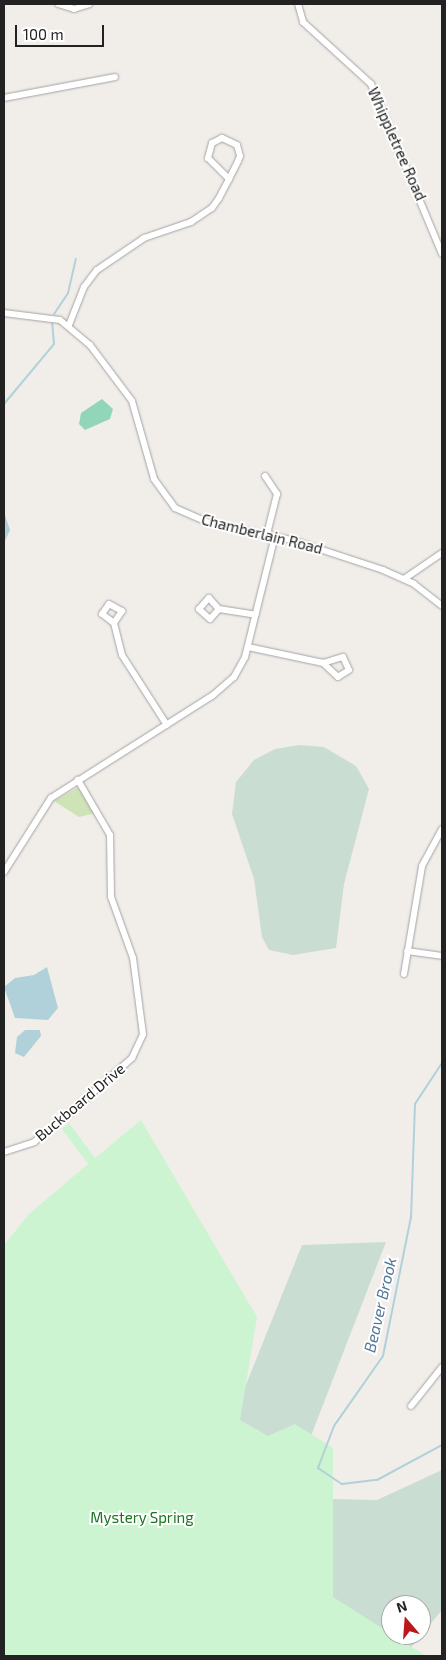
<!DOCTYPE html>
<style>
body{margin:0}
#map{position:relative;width:446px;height:1660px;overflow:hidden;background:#f1eeea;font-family:"Exo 2",sans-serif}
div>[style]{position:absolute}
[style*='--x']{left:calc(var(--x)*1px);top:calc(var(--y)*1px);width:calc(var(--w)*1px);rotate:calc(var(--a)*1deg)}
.grass>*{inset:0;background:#cee4b6}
.wetland>*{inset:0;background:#c9ddd3}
.park>*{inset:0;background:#cdf4d0}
.pitch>*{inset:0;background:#92d6ba}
.water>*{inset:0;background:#b0d1d9}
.stream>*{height:2px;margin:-1px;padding:0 1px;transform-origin:1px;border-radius:1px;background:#b0d1d9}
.roads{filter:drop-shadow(0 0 1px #a3a3a3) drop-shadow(0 0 1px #a3a3a3)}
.minor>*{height:6px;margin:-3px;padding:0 3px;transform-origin:3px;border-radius:3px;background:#fff}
span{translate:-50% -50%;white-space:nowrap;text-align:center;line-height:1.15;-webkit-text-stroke:4px #fff;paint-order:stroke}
.street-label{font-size:15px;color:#222}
.park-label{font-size:15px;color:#19761f}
.water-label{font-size:16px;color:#517799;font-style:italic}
.frame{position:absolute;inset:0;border:5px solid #222;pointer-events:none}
.north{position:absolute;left:381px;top:1595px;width:50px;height:50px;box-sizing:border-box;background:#fff;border:1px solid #a7a7a7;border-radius:50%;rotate:342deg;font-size:14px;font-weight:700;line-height:20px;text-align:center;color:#222}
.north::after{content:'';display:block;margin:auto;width:18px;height:22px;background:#bc181b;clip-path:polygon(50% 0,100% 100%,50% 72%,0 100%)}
.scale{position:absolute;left:15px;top:25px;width:89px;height:22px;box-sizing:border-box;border:2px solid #222;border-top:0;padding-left:6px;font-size:15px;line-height:18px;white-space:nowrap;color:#222;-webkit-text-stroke:4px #fff;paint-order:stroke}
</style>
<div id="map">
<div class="grass">
<i style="clip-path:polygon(77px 788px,80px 789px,96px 813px,79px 817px,54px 801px)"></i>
</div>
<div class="wetland">
<i style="clip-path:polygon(299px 745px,324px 747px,356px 766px,369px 789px,344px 884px,336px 948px,293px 955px,269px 950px,262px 937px,254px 879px,232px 814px,236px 782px,254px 760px,275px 749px)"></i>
<i style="clip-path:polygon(evenodd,386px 1242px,287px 1498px,377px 1500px,442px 1470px,442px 1610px,404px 1656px,4px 1656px,4px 1550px,215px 1462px,302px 1245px,386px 1242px,391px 1605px,421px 1605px,421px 1635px,391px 1635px,391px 1605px)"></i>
</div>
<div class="park">
<i style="clip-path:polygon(141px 1120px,257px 1317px,240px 1420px,268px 1436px,295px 1424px,333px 1448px,333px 1597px,426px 1656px,4px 1656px,4px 1245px,29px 1214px,88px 1164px,62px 1129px,69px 1123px,95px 1158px)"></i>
</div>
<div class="pitch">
<i style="clip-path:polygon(102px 399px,113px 409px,110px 419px,85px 430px,79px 424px,81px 413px)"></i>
</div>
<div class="water">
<i style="clip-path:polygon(4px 512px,10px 530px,4px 543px)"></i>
<i style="clip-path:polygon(47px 967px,58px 1008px,48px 1020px,15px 1018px,4px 987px,15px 978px,34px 975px)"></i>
<i style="clip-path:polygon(25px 1030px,40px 1030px,41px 1036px,24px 1057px,15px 1053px,17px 1037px)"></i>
</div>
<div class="stream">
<i style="--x:54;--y:314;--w:25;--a:-56"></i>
<i style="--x:68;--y:293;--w:35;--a:-77"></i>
<i style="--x:4;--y:404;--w:78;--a:-50.2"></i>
<i style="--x:54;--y:344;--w:21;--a:-95"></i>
<i style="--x:442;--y:1063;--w:49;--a:123.4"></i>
<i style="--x:415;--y:1104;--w:113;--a:92"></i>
<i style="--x:411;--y:1217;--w:142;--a:101.4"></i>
<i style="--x:383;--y:1356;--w:85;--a:125"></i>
<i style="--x:334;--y:1426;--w:45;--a:110.9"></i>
<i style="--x:318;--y:1468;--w:29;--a:34"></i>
<i style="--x:342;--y:1484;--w:35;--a:-7"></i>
<i style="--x:377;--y:1480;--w:74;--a:-28.3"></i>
</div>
<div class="roads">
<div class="minor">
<i style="--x:58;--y:4;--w:17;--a:17"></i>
<i style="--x:74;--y:9;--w:16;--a:-18"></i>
<i style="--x:298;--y:4;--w:19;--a:74"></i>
<i style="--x:303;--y:22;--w:92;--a:42.4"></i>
<i style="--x:371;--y:84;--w:184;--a:67.3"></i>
<i style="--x:4;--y:98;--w:113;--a:-10.7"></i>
<i style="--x:4;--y:313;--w:56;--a:7.1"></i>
<i style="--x:60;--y:320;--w:39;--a:40"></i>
<i style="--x:90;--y:345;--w:70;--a:53.1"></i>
<i style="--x:132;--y:401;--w:81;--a:74.2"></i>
<i style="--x:154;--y:479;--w:36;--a:54"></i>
<i style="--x:175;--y:508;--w:40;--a:23.4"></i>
<i style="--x:212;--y:524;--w:82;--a:11.3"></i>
<i style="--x:292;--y:540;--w:96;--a:18.2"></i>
<i style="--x:383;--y:570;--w:34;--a:24"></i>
<i style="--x:414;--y:584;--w:36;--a:38"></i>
<i style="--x:69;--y:325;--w:41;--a:-68.5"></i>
<i style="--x:84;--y:287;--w:21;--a:-53"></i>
<i style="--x:97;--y:270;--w:57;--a:-34.2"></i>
<i style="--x:144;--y:238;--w:50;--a:-18.8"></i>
<i style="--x:191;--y:222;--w:25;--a:-34"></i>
<i style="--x:212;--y:208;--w:12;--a:-55"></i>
<i style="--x:219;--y:198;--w:21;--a:-62"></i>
<i style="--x:229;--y:179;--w:20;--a:-63"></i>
<i style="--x:238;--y:161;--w:5;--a:-68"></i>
<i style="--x:240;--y:156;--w:11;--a:-105"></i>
<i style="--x:237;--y:145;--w:17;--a:-155"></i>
<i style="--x:222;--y:138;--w:11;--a:153"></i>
<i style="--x:212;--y:143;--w:16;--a:105"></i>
<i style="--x:208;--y:158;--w:30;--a:45"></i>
<i style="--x:265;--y:476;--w:22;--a:56"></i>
<i style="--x:277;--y:494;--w:41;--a:104"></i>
<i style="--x:404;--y:579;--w:46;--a:-34.4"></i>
<i style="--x:219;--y:609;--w:13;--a:132"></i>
<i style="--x:210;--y:619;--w:15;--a:-138"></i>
<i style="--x:199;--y:609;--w:15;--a:-48"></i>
<i style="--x:209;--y:598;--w:15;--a:48"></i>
<i style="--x:219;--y:609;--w:37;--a:9"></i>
<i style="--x:114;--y:623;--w:15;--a:-143"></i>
<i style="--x:102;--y:614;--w:12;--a:-55"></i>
<i style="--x:109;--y:604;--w:15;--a:28"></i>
<i style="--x:122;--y:611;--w:14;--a:124"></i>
<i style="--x:114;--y:623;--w:33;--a:76"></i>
<i style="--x:122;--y:655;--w:83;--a:57.3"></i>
<i style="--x:248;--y:647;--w:77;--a:12"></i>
<i style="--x:323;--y:663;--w:21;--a:-17"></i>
<i style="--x:343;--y:657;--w:14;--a:65"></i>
<i style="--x:349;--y:670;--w:13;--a:148"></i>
<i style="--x:338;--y:677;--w:21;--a:-137"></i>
<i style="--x:4;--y:872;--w:88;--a:-57.6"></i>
<i style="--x:51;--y:798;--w:191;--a:-32.4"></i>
<i style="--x:212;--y:696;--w:29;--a:-41"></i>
<i style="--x:234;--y:677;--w:23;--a:-61"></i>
<i style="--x:245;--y:657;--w:125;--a:-76.1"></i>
<i style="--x:407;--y:951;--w:35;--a:8"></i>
<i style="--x:404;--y:974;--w:109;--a:-80.5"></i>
<i style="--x:422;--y:866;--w:42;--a:-61.6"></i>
<i style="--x:4;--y:1152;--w:32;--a:-18"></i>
<i style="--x:34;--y:1142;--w:38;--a:-39"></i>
<i style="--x:64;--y:1118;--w:91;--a:-41.4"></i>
<i style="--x:132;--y:1058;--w:26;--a:-65"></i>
<i style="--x:143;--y:1034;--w:77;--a:-97.5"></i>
<i style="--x:133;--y:958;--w:65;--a:-109.8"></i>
<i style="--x:111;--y:897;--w:62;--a:-90.9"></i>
<i style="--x:110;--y:835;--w:64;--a:-120.2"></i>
<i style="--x:411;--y:1406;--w:50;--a:-51.5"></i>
</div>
</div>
<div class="street-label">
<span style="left:397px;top:144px;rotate:66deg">Whippletree Road</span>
<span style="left:262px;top:534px;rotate:14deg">Chamberlain Road</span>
<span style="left:80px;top:1102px;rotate:-40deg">Buckboard Drive</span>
</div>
<div class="park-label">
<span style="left:142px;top:1518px">Mystery Spring</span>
</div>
<div class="water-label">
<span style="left:380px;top:1305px;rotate:-77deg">Beaver Brook</span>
</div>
<div class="frame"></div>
<div class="north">N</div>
<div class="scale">100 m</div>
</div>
